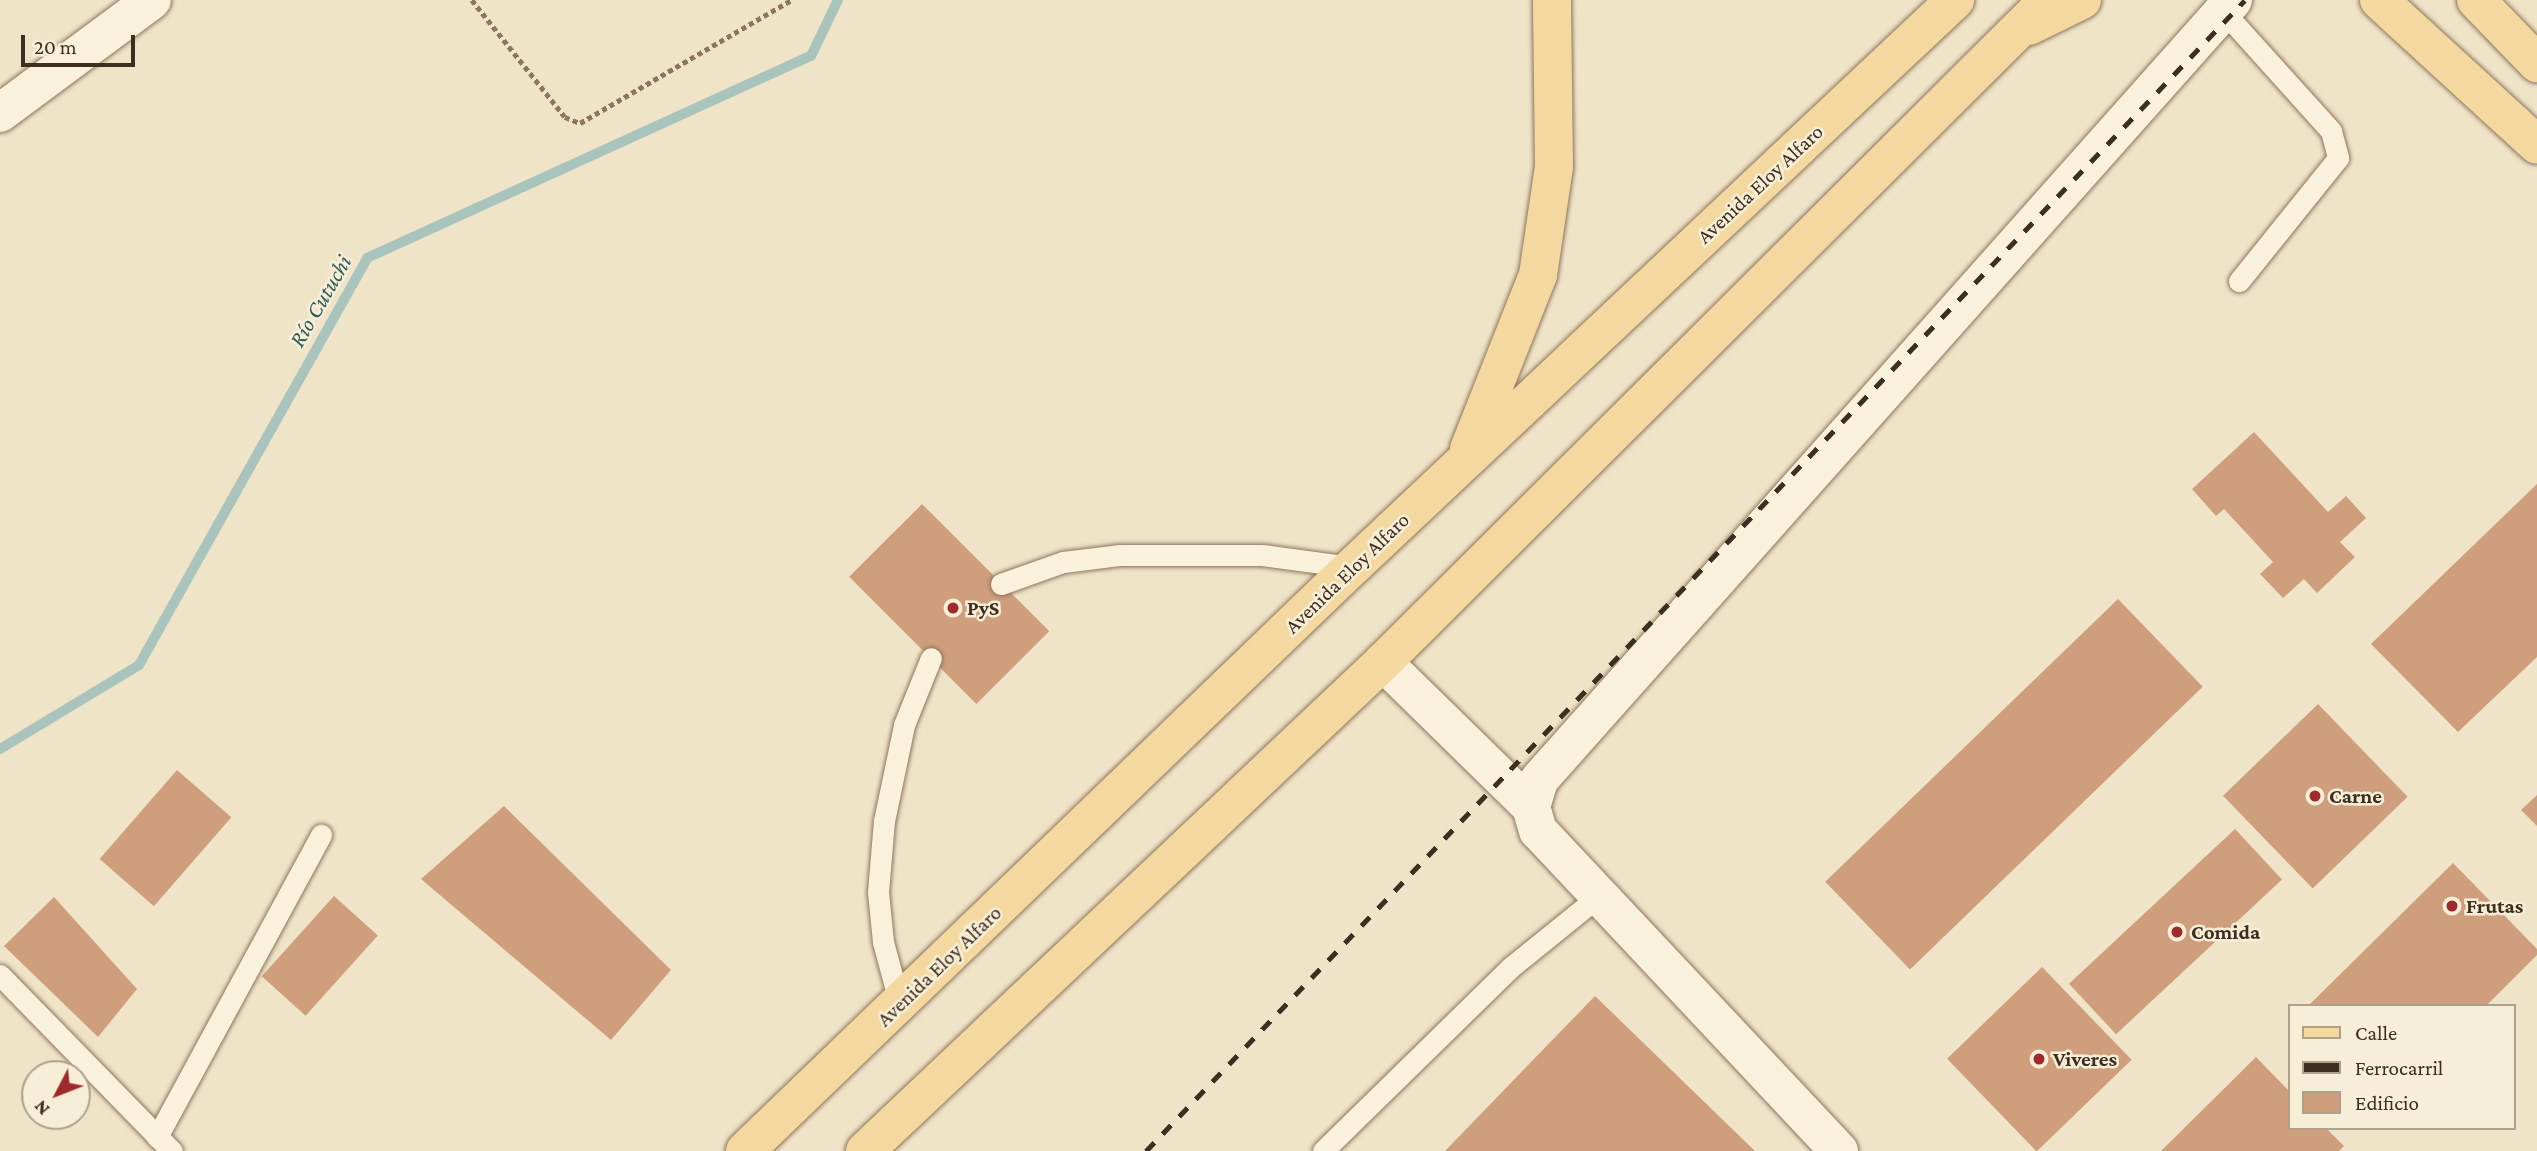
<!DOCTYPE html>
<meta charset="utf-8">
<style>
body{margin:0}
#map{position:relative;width:2537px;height:1151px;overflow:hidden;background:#f0e4c8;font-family:"Crimson Pro",serif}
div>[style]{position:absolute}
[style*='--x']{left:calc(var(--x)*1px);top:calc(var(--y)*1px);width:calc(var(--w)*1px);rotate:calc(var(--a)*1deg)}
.stream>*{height:10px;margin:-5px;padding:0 5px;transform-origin:5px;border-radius:5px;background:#a9c4bc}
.building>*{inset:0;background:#cf9f7d;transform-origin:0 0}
.path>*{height:4.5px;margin-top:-2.25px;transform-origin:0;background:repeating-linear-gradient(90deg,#8d765c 0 5px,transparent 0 8.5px)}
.roads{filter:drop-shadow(0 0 2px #8d765c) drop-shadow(0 0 2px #8d765c)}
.lane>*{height:21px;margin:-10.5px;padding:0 10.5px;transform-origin:10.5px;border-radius:10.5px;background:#faf1dc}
.street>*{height:38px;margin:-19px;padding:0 19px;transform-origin:19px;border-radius:19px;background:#faf1dc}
.primary>*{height:38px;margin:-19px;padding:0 19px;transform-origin:19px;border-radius:19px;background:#f3d9a0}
.rail>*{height:5px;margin-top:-2.5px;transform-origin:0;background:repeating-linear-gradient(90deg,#3d2e20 0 12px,transparent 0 24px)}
.dots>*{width:19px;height:19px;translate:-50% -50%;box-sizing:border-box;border:4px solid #f7eed8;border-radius:50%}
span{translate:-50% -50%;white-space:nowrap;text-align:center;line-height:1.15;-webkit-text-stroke:5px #f7eed8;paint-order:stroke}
.street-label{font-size:21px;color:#3d2e20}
.poi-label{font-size:21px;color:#3d2e20;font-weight:700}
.left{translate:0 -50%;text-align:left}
.water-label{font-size:23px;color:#2f5d5a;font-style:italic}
.legend{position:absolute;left:2288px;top:1004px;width:228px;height:126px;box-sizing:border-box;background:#f7eed8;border:2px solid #ada18e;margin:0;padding:9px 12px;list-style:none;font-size:21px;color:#3d2e20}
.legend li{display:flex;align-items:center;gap:14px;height:35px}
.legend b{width:35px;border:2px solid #ada18e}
.north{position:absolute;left:21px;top:1060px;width:70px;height:70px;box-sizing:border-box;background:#f7eed8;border:2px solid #ada18e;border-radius:50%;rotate:228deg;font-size:19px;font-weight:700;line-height:28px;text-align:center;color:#3d2e20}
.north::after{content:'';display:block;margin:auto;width:24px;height:32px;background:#9e2a2b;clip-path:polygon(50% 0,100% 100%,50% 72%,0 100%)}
.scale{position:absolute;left:21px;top:35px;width:114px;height:32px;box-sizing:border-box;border:4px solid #3d2e20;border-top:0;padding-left:9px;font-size:21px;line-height:24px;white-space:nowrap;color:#3d2e20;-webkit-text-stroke:5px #f7eed8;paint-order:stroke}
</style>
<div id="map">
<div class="stream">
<i style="--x:0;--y:749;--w:162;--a:-31.1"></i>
<i style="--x:139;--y:665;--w:467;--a:-60.7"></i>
<i style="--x:367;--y:258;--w:488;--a:-24.5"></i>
<i style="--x:811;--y:56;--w:62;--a:-64.3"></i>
</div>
<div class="building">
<i style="clip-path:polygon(2254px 432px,2328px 512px,2346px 496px,2366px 518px,2340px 542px,2355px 557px,2317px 593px,2304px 579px,2283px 598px,2260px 574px,2273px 562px,2224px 509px,2216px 516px,2192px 489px)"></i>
<i style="clip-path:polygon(2537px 484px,2537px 657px,2458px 732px,2371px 644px)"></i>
<i style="left:922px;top:504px;width:180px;height:103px;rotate:45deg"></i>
<i style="left:2118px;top:599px;width:122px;height:407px;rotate:46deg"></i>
<i style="left:2318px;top:704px;width:129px;height:132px;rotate:46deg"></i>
<i style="left:177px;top:770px;width:72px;height:118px;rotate:41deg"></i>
<i style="clip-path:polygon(2537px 795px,2537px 826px,2521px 810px)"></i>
<i style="clip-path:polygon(504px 806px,671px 970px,611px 1040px,421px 879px)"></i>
<i style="left:2235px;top:829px;width:69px;height:227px;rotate:47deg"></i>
<i style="clip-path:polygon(2453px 863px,2537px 949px,2537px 955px,2486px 1006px,2308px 1006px)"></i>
<i style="left:334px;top:896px;width:59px;height:108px;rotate:42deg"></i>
<i style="clip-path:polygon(54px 897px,137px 989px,98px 1037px,4px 946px)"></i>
<i style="left:2042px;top:967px;width:129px;height:132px;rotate:46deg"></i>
<i style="clip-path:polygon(1595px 996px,1755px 1151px,1445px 1151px)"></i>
<i style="clip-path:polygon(2256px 1057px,2290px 1092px,2290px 1128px,2326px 1128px,2344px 1146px,2339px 1151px,2161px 1151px)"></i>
</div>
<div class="path">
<i style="--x:472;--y:0;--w:149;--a:51.5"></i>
<i style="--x:565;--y:117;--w:16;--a:22"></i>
<i style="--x:580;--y:123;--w:244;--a:-30.2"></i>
</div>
<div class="roads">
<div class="lane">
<i style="--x:2223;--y:11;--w:161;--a:48"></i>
<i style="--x:2331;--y:131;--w:28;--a:75"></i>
<i style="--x:2338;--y:158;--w:158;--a:128.8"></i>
<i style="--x:1001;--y:584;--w:66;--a:-19.5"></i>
<i style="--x:1063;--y:562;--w:56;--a:-7.1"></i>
<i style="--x:1119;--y:555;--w:143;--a:0"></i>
<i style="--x:1262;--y:555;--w:91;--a:7.6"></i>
<i style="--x:0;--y:975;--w:246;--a:45.7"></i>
<i style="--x:900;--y:1005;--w:65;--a:-105.1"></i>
<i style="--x:883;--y:942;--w:50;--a:-95.7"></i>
<i style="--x:878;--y:892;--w:71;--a:-85.2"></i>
<i style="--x:884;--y:821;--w:98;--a:-78.2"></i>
<i style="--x:904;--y:725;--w:72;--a:-68.1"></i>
<i style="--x:157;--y:1137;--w:344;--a:-61.5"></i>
<i style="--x:1323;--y:1151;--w:263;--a:-44.4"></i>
<i style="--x:1511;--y:967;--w:113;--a:-38.9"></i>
</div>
<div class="street">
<i style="--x:0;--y:113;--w:189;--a:-36.6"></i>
<i style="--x:1383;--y:662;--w:207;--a:44.4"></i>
<i style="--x:1839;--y:1151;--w:439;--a:-133.2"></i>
<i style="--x:1538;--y:831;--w:25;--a:-106"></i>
<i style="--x:1531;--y:807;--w:28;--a:-73"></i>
<i style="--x:1539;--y:780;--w:1044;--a:-48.34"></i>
</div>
<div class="primary">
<i style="--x:2379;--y:0;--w:214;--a:42.5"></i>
<i style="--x:2476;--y:0;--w:88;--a:45.9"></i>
<i style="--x:2029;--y:26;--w:59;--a:-26.1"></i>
<i style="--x:1469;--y:449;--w:187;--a:-68.4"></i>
<i style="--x:1538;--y:275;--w:109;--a:-81.6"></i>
<i style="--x:1554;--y:167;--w:167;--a:-90.7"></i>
<i style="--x:745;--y:1151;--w:813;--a:-43.9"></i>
<i style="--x:1331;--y:587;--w:857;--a:-43.25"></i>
<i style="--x:865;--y:1151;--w:712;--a:-43.35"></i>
<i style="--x:1383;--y:662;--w:938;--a:-44.87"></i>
</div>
</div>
<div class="rail">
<i style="--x:1146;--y:1151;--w:1591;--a:-46.32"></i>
</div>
<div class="dots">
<i style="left:953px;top:608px;background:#9e2a2b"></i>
<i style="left:2315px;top:796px;background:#9e2a2b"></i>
<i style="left:2452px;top:906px;background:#9e2a2b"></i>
<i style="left:2177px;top:932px;background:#9e2a2b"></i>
<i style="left:2039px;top:1059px;background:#9e2a2b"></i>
</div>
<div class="street-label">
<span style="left:1760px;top:184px;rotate:-43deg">Avenida Eloy Alfaro</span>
<span style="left:1347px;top:573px;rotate:-44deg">Avenida Eloy Alfaro</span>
<span style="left:939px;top:966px;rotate:-44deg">Avenida Eloy Alfaro</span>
</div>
<div class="poi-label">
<span class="left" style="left:967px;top:608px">PyS</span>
<span class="left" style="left:2329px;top:796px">Carne</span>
<span class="left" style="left:2466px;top:906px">Frutas</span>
<span class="left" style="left:2191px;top:932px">Comida</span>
<span class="left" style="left:2053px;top:1059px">Viveres</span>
</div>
<div class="water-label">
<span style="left:320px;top:301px;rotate:-60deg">Río Cutuchi</span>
</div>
<ul class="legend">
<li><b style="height:9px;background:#f3d9a0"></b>Calle</li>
<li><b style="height:9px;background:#3d2e20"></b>Ferrocarril</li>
<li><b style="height:19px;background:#cf9f7d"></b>Edificio</li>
</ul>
<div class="north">N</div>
<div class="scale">20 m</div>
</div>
